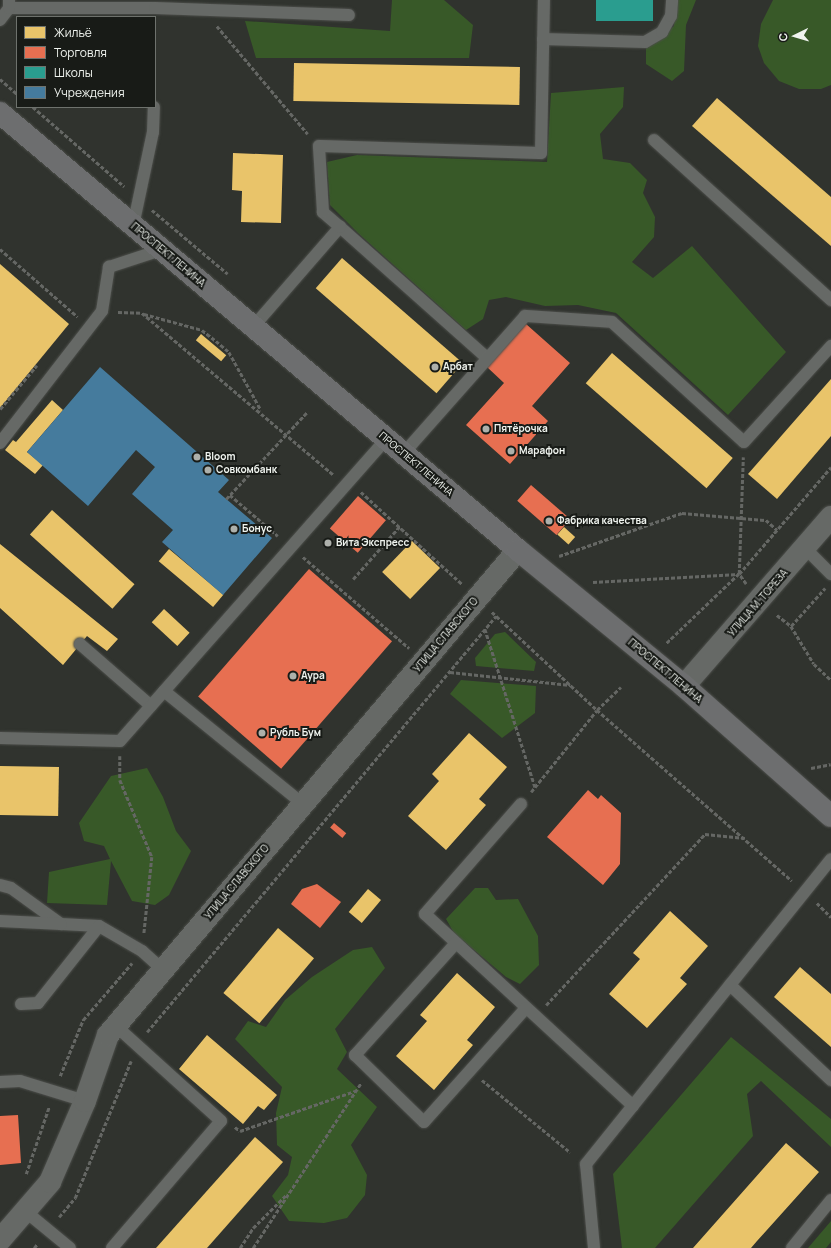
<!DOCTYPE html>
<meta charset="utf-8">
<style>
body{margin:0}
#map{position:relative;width:831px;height:1248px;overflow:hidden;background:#30332e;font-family:Manrope,sans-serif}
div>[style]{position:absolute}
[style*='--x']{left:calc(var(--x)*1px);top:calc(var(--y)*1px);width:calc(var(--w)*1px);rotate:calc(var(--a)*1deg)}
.green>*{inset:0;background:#385928}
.homes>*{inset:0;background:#e9c46a;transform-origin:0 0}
.shops>*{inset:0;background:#e76f51;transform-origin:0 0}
.schools>*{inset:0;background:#2a9d8f;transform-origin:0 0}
.public>*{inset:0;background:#457b9d}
.path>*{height:2.5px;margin-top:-1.25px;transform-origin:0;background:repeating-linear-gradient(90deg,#656764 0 4px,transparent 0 6px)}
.roads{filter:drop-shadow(0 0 1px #4c4e4a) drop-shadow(0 0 1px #4c4e4a)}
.service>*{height:12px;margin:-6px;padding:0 6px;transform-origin:6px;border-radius:6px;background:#666966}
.tertiary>*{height:22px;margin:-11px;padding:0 11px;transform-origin:11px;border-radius:11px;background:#666966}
.secondary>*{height:22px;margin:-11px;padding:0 11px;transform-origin:11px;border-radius:11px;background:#6d6e6f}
.dots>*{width:11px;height:11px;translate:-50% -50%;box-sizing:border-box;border:2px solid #181b17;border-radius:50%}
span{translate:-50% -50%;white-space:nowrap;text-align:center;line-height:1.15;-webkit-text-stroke:4px #181b17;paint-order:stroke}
.street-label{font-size:10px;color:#f0f4ef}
.poi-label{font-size:10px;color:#f0f4ef;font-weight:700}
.left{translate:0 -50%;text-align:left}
.legend{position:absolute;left:16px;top:16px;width:140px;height:92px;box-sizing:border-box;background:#181b17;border:1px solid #6e726d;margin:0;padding:5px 7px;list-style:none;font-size:12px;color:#f0f4ef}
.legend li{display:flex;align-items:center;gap:8px;height:20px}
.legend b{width:20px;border:1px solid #6e726d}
.north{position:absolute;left:775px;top:16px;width:40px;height:40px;-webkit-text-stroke:3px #181b17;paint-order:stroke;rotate:265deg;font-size:11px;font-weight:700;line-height:16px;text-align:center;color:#f0f4ef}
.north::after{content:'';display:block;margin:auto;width:14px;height:18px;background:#f0f4ef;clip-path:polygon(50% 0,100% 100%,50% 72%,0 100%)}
</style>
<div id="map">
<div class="green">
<i style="clip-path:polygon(392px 0,444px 0,473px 25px,469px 58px,256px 58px,245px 21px,390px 31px)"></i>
<i style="clip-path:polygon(675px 0,696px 0,686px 25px,684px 71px,672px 81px,646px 64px,646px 48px,674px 26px)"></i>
<i style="clip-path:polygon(773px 0,831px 0,831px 85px,821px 89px,799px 89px,779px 81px,764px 63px,758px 46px,761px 24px)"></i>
<i style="clip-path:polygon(624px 87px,623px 107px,600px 134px,603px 159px,630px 163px,647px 180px,643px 193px,655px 217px,654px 237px,632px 262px,653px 278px,692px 246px,786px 352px,728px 415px,616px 313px,578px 305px,545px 306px,506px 297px,489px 300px,483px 319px,466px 330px,358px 233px,330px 205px,327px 162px,357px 155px,547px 162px,551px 93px)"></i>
<i style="clip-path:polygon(505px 632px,536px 662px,534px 671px,476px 666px,475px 658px,495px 634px)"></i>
<i style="clip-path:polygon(461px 680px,536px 686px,535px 713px,502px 738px,450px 694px)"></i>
<i style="clip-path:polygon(147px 768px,163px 797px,176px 831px,191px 851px,169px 895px,155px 905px,132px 901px,111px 861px,107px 905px,47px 903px,49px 872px,110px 859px,104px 846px,84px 841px,79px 823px,111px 776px)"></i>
<i style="clip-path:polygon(475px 888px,488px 888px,496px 900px,518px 899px,538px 936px,539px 965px,520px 984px,506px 977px,454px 933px,446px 919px)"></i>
<i style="clip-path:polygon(372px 947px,385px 968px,335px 1029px,347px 1052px,337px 1069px,377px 1107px,351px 1145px,367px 1175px,365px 1195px,347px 1218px,324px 1223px,289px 1221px,272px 1196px,288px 1175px,292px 1157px,277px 1145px,276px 1113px,282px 1087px,235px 1039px,248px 1021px,266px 1027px,285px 1000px,312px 977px,353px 950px)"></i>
<i style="clip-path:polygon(731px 1037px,831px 1119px,831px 1147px,761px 1081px,747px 1094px,753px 1136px,655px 1248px,622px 1248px,613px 1174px)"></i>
<i style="clip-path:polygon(831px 1221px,831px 1242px,826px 1248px,808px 1248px)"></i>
</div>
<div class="homes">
<i style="left:294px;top:63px;width:226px;height:38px;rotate:1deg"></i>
<i style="clip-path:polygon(717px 98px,831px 197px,831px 246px,692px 126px)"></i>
<i style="clip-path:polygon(233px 153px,283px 155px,281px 223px,241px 222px,242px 191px,232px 190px)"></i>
<i style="left:342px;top:258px;width:160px;height:40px;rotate:41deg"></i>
<i style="clip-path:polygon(0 264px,69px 324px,0 408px)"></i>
<i style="left:201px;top:334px;width:33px;height:8px;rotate:40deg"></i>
<i style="left:612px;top:353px;width:160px;height:40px;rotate:41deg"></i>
<i style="clip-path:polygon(831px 379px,831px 436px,777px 499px,748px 474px)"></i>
<i style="clip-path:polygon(52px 400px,63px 410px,27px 452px,43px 465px,35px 474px,5px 450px,13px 440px,16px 442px)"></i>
<i style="left:52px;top:510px;width:111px;height:33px;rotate:42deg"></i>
<i style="left:564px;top:527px;width:15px;height:10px;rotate:42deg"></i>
<i style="left:412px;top:541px;width:39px;height:43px;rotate:44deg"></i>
<i style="clip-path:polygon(0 544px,118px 639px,107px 651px,87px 636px,63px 665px,0 608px)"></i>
<i style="left:169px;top:549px;width:71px;height:16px;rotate:40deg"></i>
<i style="left:164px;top:609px;width:35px;height:18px;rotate:43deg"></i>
<i style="clip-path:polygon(469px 733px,507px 767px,479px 799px,486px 805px,446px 850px,408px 816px,439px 781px,432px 774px)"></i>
<i style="left:0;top:766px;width:59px;height:49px;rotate:1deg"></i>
<i style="left:368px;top:889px;width:17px;height:30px;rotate:40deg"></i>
<i style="clip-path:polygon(670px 911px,708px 946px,680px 978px,687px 984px,647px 1028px,609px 994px,640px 959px,633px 953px)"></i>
<i style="left:278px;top:928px;width:47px;height:85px;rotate:40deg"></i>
<i style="clip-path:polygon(800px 967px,831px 994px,831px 1047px,774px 997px)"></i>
<i style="clip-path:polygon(457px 973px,495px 1007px,467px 1040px,473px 1045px,434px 1090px,396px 1056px,427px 1021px,420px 1015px)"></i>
<i style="clip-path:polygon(207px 1035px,277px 1095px,264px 1110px,258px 1106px,243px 1124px,179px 1069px)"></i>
<i style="clip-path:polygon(255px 1137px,283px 1162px,207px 1248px,156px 1248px)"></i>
<i style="clip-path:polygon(786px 1143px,819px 1172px,757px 1241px,751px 1248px,693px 1248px)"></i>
</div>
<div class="shops">
<i style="clip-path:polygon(526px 324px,570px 363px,532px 406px,548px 421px,510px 464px,466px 425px,504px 383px,487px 367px)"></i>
<i style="left:531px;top:485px;width:52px;height:21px;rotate:41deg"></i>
<i style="left:358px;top:496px;width:37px;height:43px;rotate:41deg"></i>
<i style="left:309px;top:569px;width:110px;height:169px;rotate:41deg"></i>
<i style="clip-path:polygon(588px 790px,598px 799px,601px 795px,621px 813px,620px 864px,603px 885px,547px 837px)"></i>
<i style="left:334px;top:823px;width:16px;height:6px;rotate:40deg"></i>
<i style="clip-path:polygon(317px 884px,341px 902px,320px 928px,291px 904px,302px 889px)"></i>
<i style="clip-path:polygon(18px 1115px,21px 1163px,0 1165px,0 1116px)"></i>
</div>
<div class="schools">
<i style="left:596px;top:0;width:57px;height:21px"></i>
</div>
<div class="public">
<i style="clip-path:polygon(100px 367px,229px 480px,218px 492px,272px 538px,223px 595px,162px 542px,173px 530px,132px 494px,155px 467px,136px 450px,88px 506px,27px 452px)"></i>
</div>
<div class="path">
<i style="--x:217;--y:26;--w:141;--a:49.9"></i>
<i style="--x:0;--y:79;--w:23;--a:41"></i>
<i style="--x:33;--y:107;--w:121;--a:41"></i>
<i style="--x:152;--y:210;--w:99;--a:40.1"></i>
<i style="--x:0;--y:249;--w:103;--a:41.1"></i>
<i style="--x:118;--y:312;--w:24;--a:2"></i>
<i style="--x:142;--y:313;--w:251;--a:40.2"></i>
<i style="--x:144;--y:314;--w:60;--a:15.4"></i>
<i style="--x:202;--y:330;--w:18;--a:38"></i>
<i style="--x:216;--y:341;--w:17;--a:40"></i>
<i style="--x:229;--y:352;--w:66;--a:61.1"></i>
<i style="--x:0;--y:409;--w:57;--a:-49.9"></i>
<i style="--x:361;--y:492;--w:137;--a:42.3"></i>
<i style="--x:230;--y:495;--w:63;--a:40.5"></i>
<i style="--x:226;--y:499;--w:120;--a:-47"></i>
<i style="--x:559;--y:556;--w:130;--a:-19.3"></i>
<i style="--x:682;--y:513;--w:84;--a:4.8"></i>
<i style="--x:766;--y:520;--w:15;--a:42"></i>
<i style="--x:303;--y:557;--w:140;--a:40.6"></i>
<i style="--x:739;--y:574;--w:117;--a:-88"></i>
<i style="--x:353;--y:579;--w:71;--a:-48.4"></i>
<i style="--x:593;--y:582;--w:146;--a:-3.1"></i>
<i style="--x:739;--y:574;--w:101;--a:136.2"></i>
<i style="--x:746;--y:584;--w:12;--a:-125"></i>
<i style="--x:739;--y:574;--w:141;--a:-49.3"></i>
<i style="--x:492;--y:612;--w:144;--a:43"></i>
<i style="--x:597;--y:710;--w:259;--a:41.2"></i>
<i style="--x:777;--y:615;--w:18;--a:38"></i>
<i style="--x:791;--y:626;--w:44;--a:58.8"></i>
<i style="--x:814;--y:664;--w:23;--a:43"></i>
<i style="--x:791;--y:626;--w:51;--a:-48.2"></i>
<i style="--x:485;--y:629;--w:166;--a:72.4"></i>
<i style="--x:450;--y:672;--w:121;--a:6.2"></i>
<i style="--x:120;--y:756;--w:24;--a:90"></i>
<i style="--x:120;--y:780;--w:83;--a:67.4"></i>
<i style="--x:152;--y:857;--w:77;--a:95.9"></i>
<i style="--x:811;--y:768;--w:20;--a:-11"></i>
<i style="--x:531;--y:792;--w:105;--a:-51.2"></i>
<i style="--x:597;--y:710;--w:33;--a:-44"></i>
<i style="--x:817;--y:903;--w:20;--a:45"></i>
<i style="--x:546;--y:1005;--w:233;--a:-47.1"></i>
<i style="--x:705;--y:834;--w:40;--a:5.7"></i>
<i style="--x:147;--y:1032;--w:543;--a:-50.01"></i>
<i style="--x:60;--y:1076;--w:61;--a:-67.7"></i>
<i style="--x:83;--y:1020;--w:75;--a:-49.3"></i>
<i style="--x:482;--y:1080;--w:114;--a:39.3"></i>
<i style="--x:235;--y:1127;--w:6;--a:39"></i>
<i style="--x:240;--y:1131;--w:122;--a:-19.2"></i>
<i style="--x:26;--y:1174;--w:71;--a:-71.1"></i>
<i style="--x:59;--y:1217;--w:25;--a:-50"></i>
<i style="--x:75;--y:1198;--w:148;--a:-67.8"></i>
<i style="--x:34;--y:1248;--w:6;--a:-51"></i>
<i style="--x:240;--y:1248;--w:24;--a:-57"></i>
<i style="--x:253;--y:1228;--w:48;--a:-45"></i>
<i style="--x:253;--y:1248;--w:197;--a:-56.8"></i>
</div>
<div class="roads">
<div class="service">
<i style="--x:9;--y:8;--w:146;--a:0"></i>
<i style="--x:155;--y:8;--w:194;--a:2.1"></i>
<i style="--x:0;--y:20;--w:15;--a:-53"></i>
<i style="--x:9;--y:8;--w:8;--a:-90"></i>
<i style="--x:543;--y:39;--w:102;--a:1.7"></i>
<i style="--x:645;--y:42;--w:20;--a:-30"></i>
<i style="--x:662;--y:32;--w:18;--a:-61"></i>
<i style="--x:671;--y:16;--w:16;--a:-86"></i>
<i style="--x:654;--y:140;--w:239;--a:42.1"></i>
<i style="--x:133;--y:226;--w:96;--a:-78"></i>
<i style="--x:153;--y:132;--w:25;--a:-88"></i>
<i style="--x:340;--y:227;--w:197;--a:41.7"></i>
<i style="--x:253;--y:327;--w:133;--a:-49"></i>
<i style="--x:340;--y:227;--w:23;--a:-139"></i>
<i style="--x:323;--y:212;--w:66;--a:-93.5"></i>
<i style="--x:319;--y:146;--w:222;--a:1.8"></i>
<i style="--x:541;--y:153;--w:153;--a:-88.9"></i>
<i style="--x:0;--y:443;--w:167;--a:-52.3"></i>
<i style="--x:102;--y:311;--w:45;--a:-81"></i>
<i style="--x:109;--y:267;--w:55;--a:-18.1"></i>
<i style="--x:403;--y:454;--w:184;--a:-48.5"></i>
<i style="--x:525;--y:316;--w:87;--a:3.9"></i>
<i style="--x:612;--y:322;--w:178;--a:42.3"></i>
<i style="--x:744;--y:442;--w:130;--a:-47.8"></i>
<i style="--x:805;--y:548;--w:37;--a:45"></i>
<i style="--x:80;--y:644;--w:94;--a:41.1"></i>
<i style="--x:164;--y:691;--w:179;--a:39.1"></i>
<i style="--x:0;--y:738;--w:120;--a:1.4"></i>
<i style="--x:120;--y:741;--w:402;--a:-48.6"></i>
<i style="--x:521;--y:804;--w:146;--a:131.1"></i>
<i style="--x:425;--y:914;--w:283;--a:42.7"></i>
<i style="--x:0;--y:885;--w:11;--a:15"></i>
<i style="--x:11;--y:888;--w:62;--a:35.8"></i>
<i style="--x:61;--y:924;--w:38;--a:3"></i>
<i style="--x:99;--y:926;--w:50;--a:30.2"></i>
<i style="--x:142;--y:951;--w:28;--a:42"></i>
<i style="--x:0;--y:921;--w:61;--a:2.8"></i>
<i style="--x:456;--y:943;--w:151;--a:132"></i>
<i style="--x:355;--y:1055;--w:96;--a:44.2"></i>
<i style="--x:424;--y:1122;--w:153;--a:-48.2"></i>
<i style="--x:730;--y:985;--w:139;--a:43.2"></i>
<i style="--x:21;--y:1004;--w:17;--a:-3"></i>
<i style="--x:38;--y:1003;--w:98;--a:-51.6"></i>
<i style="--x:0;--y:1082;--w:20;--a:-3"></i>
<i style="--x:20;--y:1081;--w:68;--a:17.1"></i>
<i style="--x:25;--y:1211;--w:58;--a:39.4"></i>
<i style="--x:112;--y:1248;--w:167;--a:-49.4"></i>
<i style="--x:221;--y:1121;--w:142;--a:-137.9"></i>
<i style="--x:594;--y:1248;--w:84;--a:-95.4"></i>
<i style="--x:586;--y:1164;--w:391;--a:-51.2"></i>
<i style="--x:792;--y:1248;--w:62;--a:-50.9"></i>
</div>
<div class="tertiary">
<i style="--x:684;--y:686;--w:224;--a:-49"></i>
<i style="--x:0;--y:1240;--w:77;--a:-49.2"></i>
<i style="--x:50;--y:1182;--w:88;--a:-66.6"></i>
<i style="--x:85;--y:1101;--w:70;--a:-70.8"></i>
<i style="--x:108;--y:1035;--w:635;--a:-49.79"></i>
</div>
<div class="secondary">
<i style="--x:0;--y:113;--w:678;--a:40.15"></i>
<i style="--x:518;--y:550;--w:215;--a:39.3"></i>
<i style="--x:684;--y:686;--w:196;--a:41.5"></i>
</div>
</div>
<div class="dots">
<i style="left:435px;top:367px;background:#adb0ab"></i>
<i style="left:486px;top:429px;background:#adb0ab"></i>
<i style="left:511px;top:451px;background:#adb0ab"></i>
<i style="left:197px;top:457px;background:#adb0ab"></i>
<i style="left:208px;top:470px;background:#adb0ab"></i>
<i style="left:549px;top:521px;background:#adb0ab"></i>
<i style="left:234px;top:529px;background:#adb0ab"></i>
<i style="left:328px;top:543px;background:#adb0ab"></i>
<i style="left:293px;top:676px;background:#adb0ab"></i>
<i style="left:262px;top:733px;background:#adb0ab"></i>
</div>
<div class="street-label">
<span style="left:168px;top:255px;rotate:40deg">ПРОСПЕКТ ЛЕНИНА</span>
<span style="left:416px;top:464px;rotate:40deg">ПРОСПЕКТ ЛЕНИНА</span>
<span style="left:758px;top:603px;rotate:-49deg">УЛИЦА М. ТОРЕЗА</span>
<span style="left:446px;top:635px;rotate:-50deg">УЛИЦА СЛАВСКОГО</span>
<span style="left:665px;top:671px;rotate:40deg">ПРОСПЕКТ ЛЕНИНА</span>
<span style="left:237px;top:882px;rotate:-50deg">УЛИЦА СЛАВСКОГО</span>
</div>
<div class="poi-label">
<span class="left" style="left:443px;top:367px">Арбат</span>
<span class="left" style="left:494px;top:429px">Пятёрочка</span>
<span class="left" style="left:519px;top:451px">Марафон</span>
<span class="left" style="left:205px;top:457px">Bloom</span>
<span class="left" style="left:216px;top:470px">Совкомбанк</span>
<span class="left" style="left:557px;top:521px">Фабрика качества</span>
<span class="left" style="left:242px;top:529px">Бонус</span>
<span class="left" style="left:336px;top:543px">Вита Экспресс</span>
<span class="left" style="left:301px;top:676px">Аура</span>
<span class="left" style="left:270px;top:733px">Рубль Бум</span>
</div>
<ul class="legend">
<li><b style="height:11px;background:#e9c46a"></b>Жильё</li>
<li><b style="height:11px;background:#e76f51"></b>Торговля</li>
<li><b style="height:11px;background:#2a9d8f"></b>Школы</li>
<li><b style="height:11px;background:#457b9d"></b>Учреждения</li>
</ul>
<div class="north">С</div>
</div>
